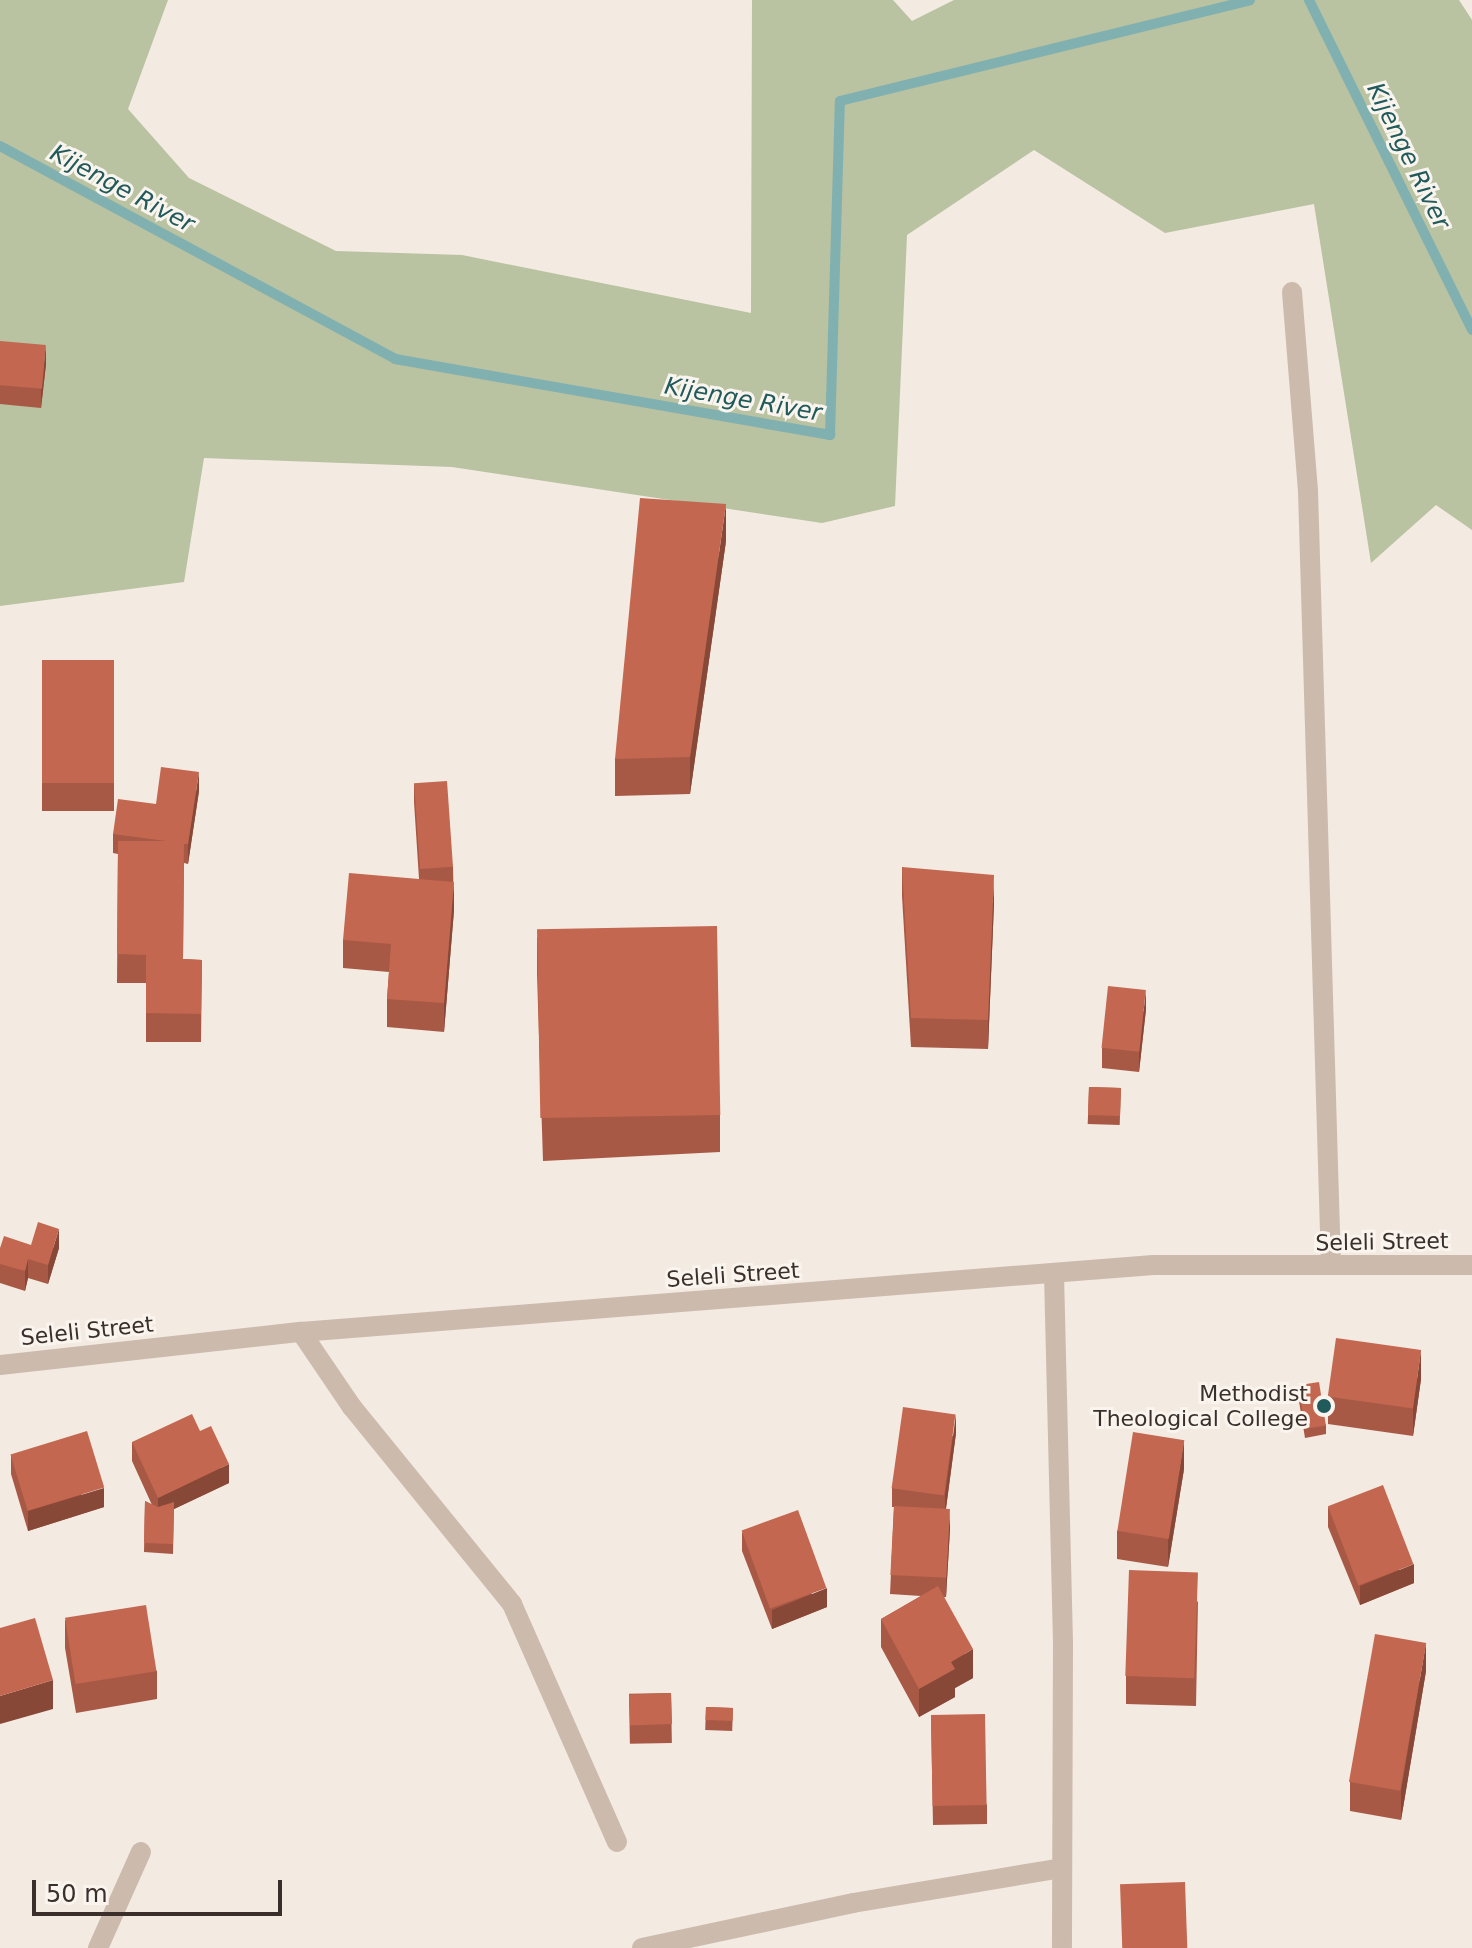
<!DOCTYPE html>
<style>
body{margin:0}
#map{position:relative;width:1472px;height:1948px;overflow:hidden;background:#f3eae1;font-family:"DejaVu Sans",sans-serif}
div>[style]{position:absolute}
[style*='--x']{left:calc(var(--x)*1px);top:calc(var(--y)*1px);width:calc(var(--w)*1px);rotate:calc(var(--a)*1deg)}
.green>*{inset:0;background:#b9c2a1}
.stream>*{height:10px;margin:-5px;padding:0 5px;transform-origin:5px;border-radius:5px;background:#81b0b0}
.street>*{height:20px;margin:-10px;padding:0 10px;transform-origin:10px;border-radius:10px;background:#ccbaad}
.wall>*{inset:0;background:#a85945;transform-origin:0 0}
.shaded-wall>*{inset:0;background:#884838}
.building>*{inset:0;background:#c36750;transform-origin:0 0}
.dots>*{width:22px;height:22px;translate:-50% -50%;box-sizing:border-box;border:4px solid #faf4ee;border-radius:50%}
span{translate:-50% -50%;white-space:nowrap;text-align:center;line-height:1.15;-webkit-text-stroke:6px #faf4ee;paint-order:stroke}
.street-label{font-size:22px;color:#3a2f2b}
.poi-label{font-size:22px;color:#3a2f2b}
.right{translate:-100% -50%;text-align:right}
.water-label{font-size:24px;color:#215a5b;font-style:italic}
.scale{position:absolute;left:32px;top:1880px;width:250px;height:36px;box-sizing:border-box;border:4px solid #3a2f2b;border-top:0;padding-left:10px;font-size:24px;line-height:28px;white-space:nowrap;color:#3a2f2b;-webkit-text-stroke:6px #faf4ee;paint-order:stroke}
</style>
<div id="map">
<div class="green">
<i style="clip-path:polygon(0 0,168px 0,128px 109px,189px 178px,336px 251px,462px 255px,751px 313px,752px 0,893px 0,912px 21px,954px 0,1459px 0,1472px 20px,1472px 530px,1436px 505px,1371px 563px,1314px 204px,1165px 233px,1034px 150px,907px 235px,895px 506px,822px 523px,452px 467px,204px 458px,184px 582px,0 606px)"></i>
</div>
<div class="stream">
<i style="--x:1309;--y:0;--w:368;--a:63.7"></i>
<i style="--x:0;--y:146;--w:449;--a:28.3"></i>
<i style="--x:395;--y:359;--w:442;--a:9.9"></i>
<i style="--x:830;--y:435;--w:334;--a:-88.3"></i>
<i style="--x:840;--y:101;--w:422;--a:-13.8"></i>
</div>
<div class="street">
<i style="--x:1292;--y:292;--w:200;--a:85.4"></i>
<i style="--x:1308;--y:491;--w:774;--a:88.3"></i>
<i style="--x:1054;--y:1274;--w:371;--a:88.6"></i>
<i style="--x:1063;--y:1645;--w:303;--a:90.2"></i>
<i style="--x:301;--y:1332;--w:91;--a:55.8"></i>
<i style="--x:352;--y:1407;--w:254;--a:50.9"></i>
<i style="--x:512;--y:1604;--w:260;--a:66.2"></i>
<i style="--x:0;--y:1365;--w:303;--a:-6.3"></i>
<i style="--x:301;--y:1332;--w:855;--a:-4.5"></i>
<i style="--x:1153;--y:1265;--w:319;--a:0"></i>
<i style="--x:98;--y:1948;--w:105;--a:-65.9"></i>
<i style="--x:642;--y:1948;--w:216;--a:-12"></i>
<i style="--x:853;--y:1903;--w:212;--a:-9.5"></i>
</div>
<div class="wall">
<i style="clip-path:polygon(0 341px,46px 364px,41px 408px,0 404px)"></i>
<i style="clip-path:polygon(726px 541px,690px 794px,615px 796px,615px 759px)"></i>
<i style="left:42px;top:660px;width:72px;height:151px"></i>
<i style="clip-path:polygon(414px 783px,453px 867px,454px 910px,444px 1032px,387px 1027px,387px 999px,389px 972px,343px 968px,343px 940px,419px 879px,414px 802px)"></i>
<i style="clip-path:polygon(199px 791px,188px 864px,184px 863px,183px 959px,202px 960px,201px 1042px,146px 1042px,146px 983px,117px 983px,118px 854px,113px 853px,113px 834px,156px 804px)"></i>
<i style="clip-path:polygon(902px 867px,994px 903px,988px 1049px,911px 1047px,902px 896px)"></i>
<i style="clip-path:polygon(537px 937px,720px 1115px,720px 1152px,543px 1161px,537px 974px)"></i>
<i style="clip-path:polygon(1146px 1009px,1139px 1072px,1102px 1068px,1102px 1048px)"></i>
<i style="left:1089px;top:1087px;width:32px;height:37px;rotate:2deg"></i>
<i style="clip-path:polygon(31px 1245px,59px 1248px,48px 1284px,28px 1278px,25px 1291px,0 1283px,0 1248px)"></i>
<i style="clip-path:polygon(1421px 1379px,1413px 1436px,1328px 1424px,1328px 1396px)"></i>
<i style="clip-path:polygon(1298px 1386px,1326px 1425px,1326px 1434px,1305px 1438px,1298px 1395px)"></i>
<i style="clip-path:polygon(200px 1431px,229px 1483px,174px 1509px,173px 1554px,144px 1552px,145px 1501px,152px 1505px,132px 1461px,132px 1442px)"></i>
<i style="clip-path:polygon(956px 1433px,946px 1509px,950px 1529px,946px 1597px,944px 1597px,973px 1678px,955px 1688px,955px 1697px,919px 1717px,881px 1647px,881px 1619px,921px 1596px,890px 1594px,894px 1507px,892px 1507px,892px 1488px)"></i>
<i style="clip-path:polygon(11px 1455px,104px 1507px,28px 1531px,11px 1474px)"></i>
<i style="clip-path:polygon(1184px 1469px,1168px 1567px,1117px 1559px,1117px 1531px)"></i>
<i style="clip-path:polygon(1328px 1507px,1414px 1583px,1360px 1605px,1328px 1527px)"></i>
<i style="clip-path:polygon(742px 1532px,827px 1607px,772px 1629px,742px 1551px)"></i>
<i style="clip-path:polygon(1198px 1601px,1196px 1706px,1126px 1704px,1126px 1676px)"></i>
<i style="clip-path:polygon(65px 1620px,157px 1671px,157px 1699px,76px 1713px,65px 1648px)"></i>
<i style="clip-path:polygon(1426px 1671px,1401px 1820px,1350px 1811px,1350px 1782px)"></i>
<i style="left:671px;top:1693px;width:50px;height:42px;rotate:89deg"></i>
<i style="left:706px;top:1707px;width:27px;height:23px;rotate:2deg"></i>
<i style="clip-path:polygon(931px 1715px,987px 1805px,987px 1824px,933px 1825px)"></i>
</div>
<div class="shaded-wall">
<i style="clip-path:polygon(46px 345px,46px 364px,41px 408px,41px 389px)"></i>
<i style="clip-path:polygon(726px 504px,726px 541px,690px 794px,690px 757px)"></i>
<i style="clip-path:polygon(199px 772px,199px 791px,188px 864px,188px 844px)"></i>
<i style="clip-path:polygon(994px 875px,994px 903px,988px 1049px,988px 1020px)"></i>
<i style="clip-path:polygon(454px 882px,454px 910px,444px 1032px,444px 1003px)"></i>
<i style="clip-path:polygon(1146px 990px,1146px 1009px,1139px 1072px,1139px 1052px)"></i>
<i style="clip-path:polygon(59px 1229px,59px 1248px,48px 1284px,48px 1265px)"></i>
<i style="clip-path:polygon(28px 1259px,28px 1278px,25px 1291px,25px 1271px)"></i>
<i style="clip-path:polygon(1421px 1350px,1421px 1379px,1413px 1436px,1413px 1408px)"></i>
<i style="clip-path:polygon(956px 1414px,956px 1433px,945px 1515px,945px 1495px)"></i>
<i style="clip-path:polygon(1184px 1440px,1184px 1469px,1168px 1567px,1168px 1539px)"></i>
<i style="clip-path:polygon(229px 1464px,229px 1483px,174px 1509px,173px 1554px,174px 1509px,158px 1517px,158px 1498px)"></i>
<i style="clip-path:polygon(104px 1488px,104px 1507px,28px 1531px,28px 1511px)"></i>
<i style="clip-path:polygon(950px 1509px,950px 1529px,946px 1597px,946px 1578px)"></i>
<i style="clip-path:polygon(1414px 1564px,1414px 1583px,1360px 1605px,1360px 1586px)"></i>
<i style="clip-path:polygon(827px 1588px,827px 1607px,772px 1629px,772px 1610px)"></i>
<i style="clip-path:polygon(1426px 1643px,1426px 1671px,1401px 1820px,1401px 1791px)"></i>
<i style="clip-path:polygon(973px 1649px,973px 1678px,955px 1688px,955px 1697px,919px 1717px,919px 1689px,951px 1662px)"></i>
<i style="clip-path:polygon(53px 1680px,53px 1709px,0 1724px,0 1696px)"></i>
</div>
<div class="building">
<i style="left:0;top:341px;width:46px;height:44px;rotate:5deg"></i>
<i style="clip-path:polygon(640px 498px,726px 504px,690px 757px,615px 759px)"></i>
<i style="left:42px;top:660px;width:72px;height:123px"></i>
<i style="clip-path:polygon(161px 767px,199px 772px,188px 844px,184px 844px,184px 841px,166px 841px,113px 834px,118px 799px,156px 804px)"></i>
<i style="left:447px;top:781px;width:86px;height:33px;rotate:86deg"></i>
<i style="clip-path:polygon(118px 841px,184px 841px,183px 959px,202px 960px,201px 1014px,146px 1013px,146px 955px,117px 954px)"></i>
<i style="clip-path:polygon(902px 867px,994px 875px,988px 1020px,911px 1018px)"></i>
<i style="clip-path:polygon(349px 873px,454px 882px,444px 1003px,387px 999px,391px 944px,343px 940px)"></i>
<i style="left:717px;top:926px;width:189px;height:180px;rotate:89deg"></i>
<i style="left:1108px;top:986px;width:38px;height:62px;rotate:6deg"></i>
<i style="left:1089px;top:1087px;width:32px;height:28px;rotate:2deg"></i>
<i style="clip-path:polygon(38px 1222px,59px 1229px,48px 1265px,28px 1259px,25px 1271px,0 1264px,0 1248px,4px 1236px,31px 1245px)"></i>
<i style="left:1336px;top:1338px;width:86px;height:59px;rotate:8deg"></i>
<i style="left:1319px;top:1382px;width:44px;height:21px;rotate:81deg"></i>
<i style="left:903px;top:1407px;width:53px;height:82px;rotate:8deg"></i>
<i style="clip-path:polygon(192px 1414px,200px 1431px,211px 1426px,229px 1464px,158px 1498px,132px 1442px)"></i>
<i style="left:87px;top:1431px;width:59px;height:80px;rotate:73deg"></i>
<i style="left:1133px;top:1432px;width:52px;height:100px;rotate:9deg"></i>
<i style="left:1383px;top:1485px;width:85px;height:59px;rotate:69deg"></i>
<i style="clip-path:polygon(145px 1501px,158px 1507px,174px 1502px,173px 1544px,144px 1543px)"></i>
<i style="left:894px;top:1506px;width:56px;height:69px;rotate:3deg"></i>
<i style="left:798px;top:1510px;width:83px;height:60px;rotate:70deg"></i>
<i style="left:1129px;top:1570px;width:69px;height:106px;rotate:2deg"></i>
<i style="clip-path:polygon(938px 1586px,973px 1649px,951px 1662px,955px 1669px,919px 1689px,881px 1619px)"></i>
<i style="left:146px;top:1605px;width:67px;height:82px;rotate:81deg"></i>
<i style="clip-path:polygon(35px 1618px,53px 1680px,0 1696px,0 1628px)"></i>
<i style="left:1375px;top:1634px;width:52px;height:150px;rotate:10deg"></i>
<i style="left:671px;top:1693px;width:31px;height:42px;rotate:88deg"></i>
<i style="left:706px;top:1707px;width:27px;height:13px;rotate:2deg"></i>
<i style="left:985px;top:1714px;width:91px;height:54px;rotate:89deg"></i>
<i style="left:1185px;top:1882px;width:66px;height:65px;rotate:88deg"></i>
</div>
<div class="dots">
<i style="left:1324px;top:1406px;background:#215a5b"></i>
</div>
<div class="street-label">
<span style="left:1382px;top:1242px;rotate:-1deg">Seleli Street</span>
<span style="left:733px;top:1275px;rotate:-4deg">Seleli Street</span>
<span style="left:87px;top:1331px;rotate:-6deg">Seleli Street</span>
</div>
<div class="poi-label">
<span class="right" style="left:1308px;top:1406px">Methodist<br>Theological College</span>
</div>
<div class="water-label">
<span style="left:1408px;top:156px;rotate:64deg">Kijenge River</span>
<span style="left:122px;top:189px;rotate:28deg">Kijenge River</span>
<span style="left:743px;top:400px;rotate:10deg">Kijenge River</span>
</div>
<div class="scale">50 m</div>
</div>
